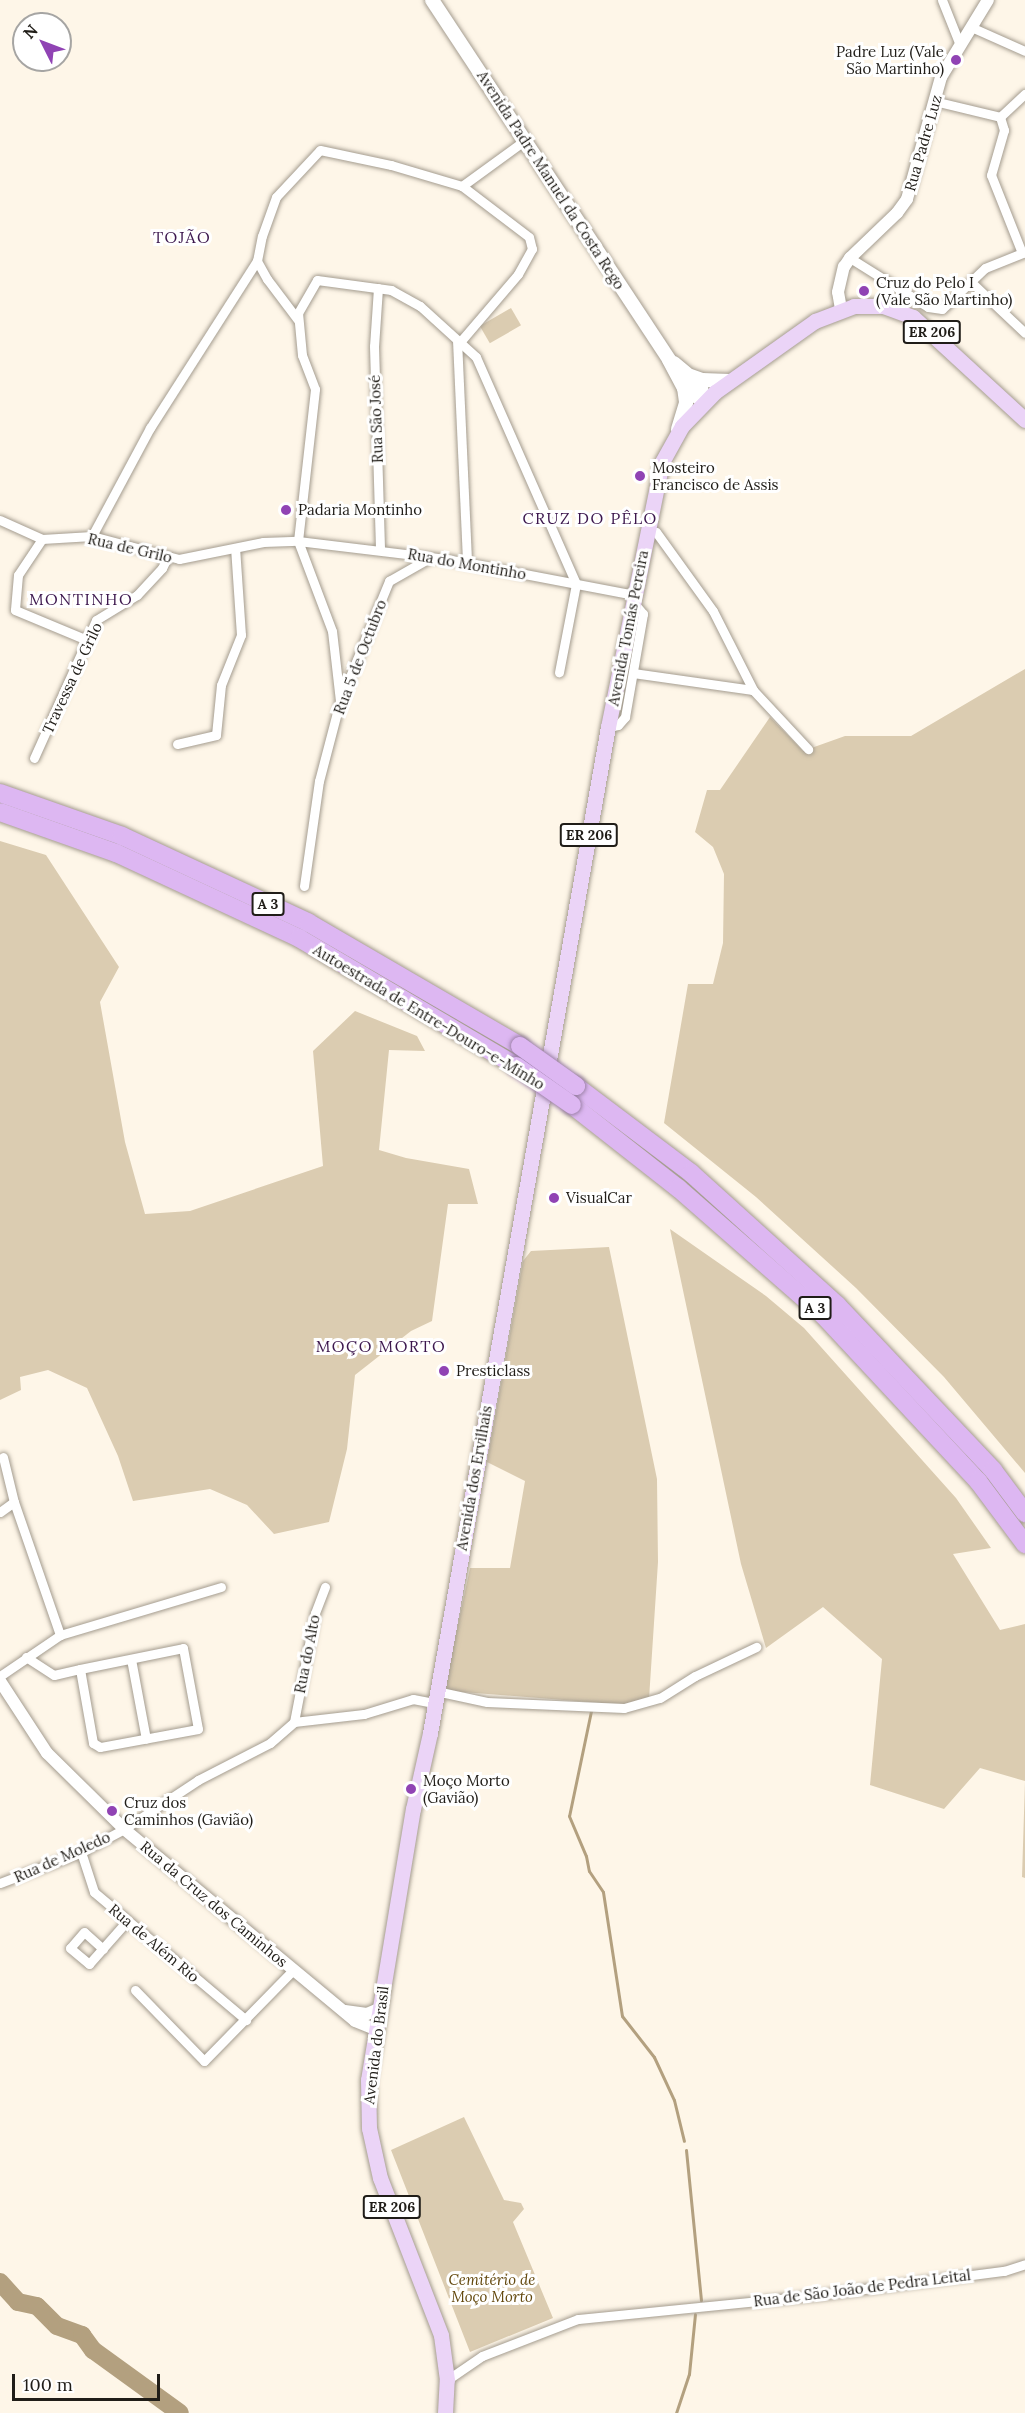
<!DOCTYPE html>
<meta charset="utf-8">
<style>
body{margin:0}
#map{position:relative;width:1025px;height:2413px;overflow:hidden;background:#fef6e8;font-family:Lora,serif}
div>[style]{position:absolute}
[style*='--x']{left:calc(var(--x)*1px);top:calc(var(--y)*1px);width:calc(var(--w)*1px);rotate:calc(var(--a)*1deg)}
.green>*{inset:0;background:#dbccb1;transform-origin:0 0}
.stream>*{height:3px;margin:-1.5px;padding:0 1.5px;transform-origin:1.5px;border-radius:1.5px;background:#b3a07f}
.river>*{height:18px;margin:-9px;padding:0 9px;transform-origin:9px;border-radius:9px;background:#b3a07f}
.roads{filter:drop-shadow(0 0 2px #a49c8f) drop-shadow(0 0 2px #a49c8f)}
.minor>*{height:9px;margin:-4.5px;padding:0 4.5px;transform-origin:4.5px;border-radius:4.5px;background:#fff}
.tertiary>*{height:12px;margin:-6px;padding:0 6px;transform-origin:6px;border-radius:6px;background:#fff}
.secondary>*{height:14px;margin:-7px;padding:0 7px;transform-origin:7px;border-radius:7px;background:#fff}
.primary>*{height:15px;margin:-7.5px;padding:0 7.5px;transform-origin:7.5px;border-radius:7.5px;background:#ebd4f7}
.motorway>*{height:18px;margin:-9px;padding:0 9px;transform-origin:9px;border-radius:9px;background:#ddb7f2}
.bridges{filter:drop-shadow(0 0 2px #9b81a6) drop-shadow(0 0 2px #9b81a6)}
.motorway-bridge>*{height:18px;margin:-9px;padding:0 9px;transform-origin:9px;border-radius:9px;background:#ddb7f2}
.dots>*{width:16px;height:16px;translate:-50% -50%;box-sizing:border-box;border:3px solid #fff;border-radius:50%}
span{translate:-50% -50%;white-space:nowrap;text-align:center;line-height:1.15;-webkit-text-stroke:6px #fff;paint-order:stroke}
.shield-label span{padding:2px 4px;background:#fff;border:2px solid;border-radius:4px;-webkit-text-stroke-width:0}
.shield-label{font-size:14px;color:#201d18;font-weight:700}
.poi-label{font-size:15px;color:#201d18}
.right{translate:-100% -50%;text-align:right}
.left{translate:0 -50%;text-align:left}
.street-label{font-size:15px;color:#201d18}
.park-label{font-size:15px;color:#64490e;font-style:italic}
.neighbourhood-label{font-size:16px;color:#3c174d;letter-spacing:1.5px}
.north{position:absolute;left:12px;top:12px;width:60px;height:60px;box-sizing:border-box;background:#fff;border:2px solid #a6a5a3;border-radius:50%;rotate:312deg;font-size:16px;font-weight:700;line-height:24px;text-align:center;color:#201d18}
.north::after{content:'';display:block;margin:auto;width:21px;height:27px;background:#9043b4;clip-path:polygon(50% 0,100% 100%,50% 72%,0 100%)}
.scale{position:absolute;left:12px;top:2374px;width:148px;height:27px;box-sizing:border-box;border:3px solid #201d18;border-top:0;padding-left:8px;font-size:18px;line-height:21px;white-space:nowrap;color:#201d18;-webkit-text-stroke:4px #fff;paint-order:stroke}
</style>
<div id="map">
<div class="green">
<i style="left:511px;top:308px;width:20px;height:36px;rotate:60deg"></i>
<i style="clip-path:polygon(1025px 669px,1025px 1473px,944px 1377px,856px 1288px,756px 1197px,664px 1123px,688px 984px,713px 984px,723px 943px,724px 874px,713px 847px,695px 832px,707px 790px,720px 790px,770px 717px,803px 751px,845px 736px,911px 736px)"></i>
<i style="clip-path:polygon(0 841px,46px 855px,119px 967px,100px 1002px,125px 1142px,145px 1214px,190px 1211px,323px 1166px,313px 1051px,355px 1011px,417px 1036px,425px 1051px,389px 1050px,379px 1150px,406px 1158px,469px 1169px,478px 1204px,448px 1204px,432px 1321px,411px 1331px,355px 1375px,347px 1449px,329px 1522px,274px 1534px,247px 1505px,210px 1489px,133px 1501px,118px 1456px,87px 1388px,48px 1370px,20px 1377px,21px 1390px,0 1400px)"></i>
<i style="clip-path:polygon(670px 1229px,766px 1296px,804px 1328px,956px 1498px,991px 1548px,953px 1554px,1000px 1630px,1025px 1624px,1025px 1878px,1022px 1877px,1025px 1781px,980px 1768px,944px 1809px,870px 1785px,882px 1659px,823px 1607px,766px 1648px,741px 1564px)"></i>
<i style="clip-path:polygon(609px 1247px,657px 1479px,658px 1562px,649px 1699px,626px 1705px,450px 1691px,445px 1686px,470px 1568px,510px 1568px,525px 1481px,487px 1462px,523px 1261px,531px 1251px)"></i>
<i style="clip-path:polygon(464px 2117px,504px 2200px,521px 2203px,524px 2209px,513px 2222px,553px 2318px,470px 2352px,391px 2150px)"></i>
</div>
<div class="stream">
<i style="--x:591;--y:1711;--w:107;--a:101.8"></i>
<i style="--x:569;--y:1816;--w:43;--a:67"></i>
<i style="--x:586;--y:1856;--w:15;--a:79"></i>
<i style="--x:589;--y:1871;--w:25;--a:56"></i>
<i style="--x:603;--y:1892;--w:125;--a:81.3"></i>
<i style="--x:622;--y:2016;--w:52;--a:52"></i>
<i style="--x:654;--y:2057;--w:47;--a:65.1"></i>
<i style="--x:674;--y:2100;--w:42;--a:76.3"></i>
<i style="--x:686;--y:2150;--w:151;--a:84.3"></i>
<i style="--x:676;--y:2413;--w:41;--a:-71.6"></i>
<i style="--x:689;--y:2374;--w:60;--a:-84.3"></i>
</div>
<div class="river">
<i style="--x:0;--y:2282;--w:27;--a:48"></i>
<i style="--x:18;--y:2302;--w:19;--a:12"></i>
<i style="--x:37;--y:2306;--w:28;--a:45"></i>
<i style="--x:57;--y:2326;--w:27;--a:20"></i>
<i style="--x:82;--y:2335;--w:19;--a:54"></i>
<i style="--x:93;--y:2350;--w:107;--a:35.9"></i>
</div>
<div class="roads">
<div class="minor">
<i style="--x:942;--y:0;--w:48;--a:68.2"></i>
<i style="--x:971;--y:27;--w:59;--a:24"></i>
<i style="--x:934;--y:101;--w:68;--a:13.6"></i>
<i style="--x:1000;--y:117;--w:34;--a:-43"></i>
<i style="--x:1000;--y:117;--w:14;--a:73"></i>
<i style="--x:1004;--y:130;--w:47;--a:106.1"></i>
<i style="--x:991;--y:175;--w:84;--a:68.3"></i>
<i style="--x:850;--y:258;--w:92;--a:32.1"></i>
<i style="--x:928;--y:307;--w:14;--a:8"></i>
<i style="--x:942;--y:309;--w:59;--a:-43.6"></i>
<i style="--x:985;--y:268;--w:43;--a:-21.8"></i>
<i style="--x:971;--y:282;--w:74;--a:43.4"></i>
<i style="--x:378;--y:288;--w:58;--a:93.9"></i>
<i style="--x:374;--y:346;--w:204;--a:88.3"></i>
<i style="--x:298;--y:320;--w:51;--a:-127.1"></i>
<i style="--x:267;--y:279;--w:21;--a:-119"></i>
<i style="--x:257;--y:261;--w:25;--a:-79"></i>
<i style="--x:262;--y:236;--w:41;--a:-70.3"></i>
<i style="--x:276;--y:197;--w:64;--a:-46.9"></i>
<i style="--x:320;--y:150;--w:73;--a:11.9"></i>
<i style="--x:391;--y:165;--w:74;--a:16.5"></i>
<i style="--x:462;--y:186;--w:78;--a:-36.1"></i>
<i style="--x:457;--y:340;--w:223;--a:87.4"></i>
<i style="--x:460;--y:342;--w:89;--a:-49.5"></i>
<i style="--x:518;--y:274;--w:29;--a:-61"></i>
<i style="--x:532;--y:249;--w:12;--a:-104"></i>
<i style="--x:529;--y:237;--w:84;--a:-142.7"></i>
<i style="--x:0;--y:520;--w:46;--a:24.3"></i>
<i style="--x:42;--y:539;--w:50;--a:-3.4"></i>
<i style="--x:92;--y:536;--w:90;--a:14.8"></i>
<i style="--x:179;--y:559;--w:86;--a:-11.4"></i>
<i style="--x:263;--y:542;--w:35;--a:-2"></i>
<i style="--x:298;--y:541;--w:149;--a:6.9"></i>
<i style="--x:446;--y:559;--w:192;--a:10.8"></i>
<i style="--x:647;--y:530;--w:9;--a:13"></i>
<i style="--x:656;--y:532;--w:97;--a:54.2"></i>
<i style="--x:713;--y:611;--w:89;--a:63.1"></i>
<i style="--x:92;--y:536;--w:123;--a:-61.8"></i>
<i style="--x:150;--y:428;--w:198;--a:-57.4"></i>
<i style="--x:42;--y:539;--w:43;--a:123.7"></i>
<i style="--x:18;--y:575;--w:35;--a:95"></i>
<i style="--x:15;--y:610;--w:78;--a:22.6"></i>
<i style="--x:633;--y:673;--w:121;--a:8.1"></i>
<i style="--x:753;--y:690;--w:81;--a:47"></i>
<i style="--x:340;--y:701;--w:70;--a:-96.5"></i>
<i style="--x:332;--y:631;--w:96;--a:-110.7"></i>
<i style="--x:298;--y:541;--w:153;--a:-83.6"></i>
<i style="--x:315;--y:389;--w:36;--a:-111"></i>
<i style="--x:302;--y:355;--w:42;--a:-95.4"></i>
<i style="--x:298;--y:313;--w:38;--a:-60"></i>
<i style="--x:317;--y:280;--w:75;--a:7.7"></i>
<i style="--x:391;--y:290;--w:33;--a:29"></i>
<i style="--x:420;--y:306;--w:76;--a:42.3"></i>
<i style="--x:476;--y:357;--w:248;--a:66.2"></i>
<i style="--x:576;--y:584;--w:90;--a:100.9"></i>
<i style="--x:608;--y:727;--w:10;--a:-11"></i>
<i style="--x:618;--y:725;--w:11;--a:-49"></i>
<i style="--x:625;--y:717;--w:105;--a:-80.1"></i>
<i style="--x:643;--y:614;--w:16;--a:-130"></i>
<i style="--x:177;--y:744;--w:40;--a:-13"></i>
<i style="--x:216;--y:735;--w:50;--a:-84.3"></i>
<i style="--x:221;--y:685;--w:54;--a:-68.2"></i>
<i style="--x:241;--y:635;--w:87;--a:-93.9"></i>
<i style="--x:34;--y:758;--w:151;--a:-65.8"></i>
<i style="--x:96;--y:620;--w:48;--a:-31.4"></i>
<i style="--x:137;--y:595;--w:37;--a:-47"></i>
<i style="--x:162;--y:568;--w:13;--a:-63"></i>
<i style="--x:304;--y:886;--w:106;--a:-81.9"></i>
<i style="--x:319;--y:781;--w:83;--a:-75.3"></i>
<i style="--x:340;--y:701;--w:130;--a:-67.8"></i>
<i style="--x:389;--y:581;--w:48;--a:-29.7"></i>
<i style="--x:3;--y:1457;--w:46;--a:76.3"></i>
<i style="--x:14;--y:1502;--w:141;--a:70.9"></i>
<i style="--x:0;--y:1512;--w:17;--a:-36"></i>
<i style="--x:26;--y:1657;--w:33;--a:33"></i>
<i style="--x:54;--y:1675;--w:27;--a:-13"></i>
<i style="--x:80;--y:1669;--w:105;--a:-11.5"></i>
<i style="--x:183;--y:1648;--w:82;--a:79.5"></i>
<i style="--x:198;--y:1729;--w:100;--a:169.6"></i>
<i style="--x:100;--y:1747;--w:8;--a:-150"></i>
<i style="--x:93;--y:1743;--w:75;--a:-100"></i>
<i style="--x:131;--y:1659;--w:81;--a:79.4"></i>
<i style="--x:0;--y:1676;--w:73;--a:-34.3"></i>
<i style="--x:60;--y:1635;--w:168;--a:-16.6"></i>
<i style="--x:436;--y:1691;--w:52;--a:12.2"></i>
<i style="--x:487;--y:1702;--w:137;--a:2.5"></i>
<i style="--x:624;--y:1708;--w:37;--a:-16"></i>
<i style="--x:660;--y:1698;--w:41;--a:-32.2"></i>
<i style="--x:695;--y:1676;--w:68;--a:-25.4"></i>
<i style="--x:294;--y:1722;--w:111;--a:-79.1"></i>
<i style="--x:315;--y:1613;--w:28;--a:-69"></i>
<i style="--x:81;--y:1852;--w:42;--a:72"></i>
<i style="--x:94;--y:1892;--w:199;--a:40.1"></i>
<i style="--x:0;--y:1883;--w:87;--a:-20.9"></i>
<i style="--x:81;--y:1852;--w:49;--a:-28.1"></i>
<i style="--x:124;--y:1829;--w:89;--a:-33.5"></i>
<i style="--x:198;--y:1780;--w:81;--a:-27.2"></i>
<i style="--x:270;--y:1743;--w:32;--a:-41"></i>
<i style="--x:294;--y:1722;--w:70;--a:-6.5"></i>
<i style="--x:364;--y:1714;--w:51;--a:-17"></i>
<i style="--x:413;--y:1699;--w:21;--a:11"></i>
<i style="--x:103;--y:1949;--w:25;--a:-138"></i>
<i style="--x:84;--y:1932;--w:21;--a:131"></i>
<i style="--x:70;--y:1948;--w:25;--a:40"></i>
<i style="--x:89;--y:1964;--w:57;--a:-48.5"></i>
<i style="--x:135;--y:1990;--w:99;--a:45.8"></i>
<i style="--x:204;--y:2061;--w:127;--a:-45.6"></i>
<i style="--x:447;--y:2380;--w:42;--a:-34.4"></i>
<i style="--x:482;--y:2356;--w:103;--a:-21.1"></i>
<i style="--x:578;--y:2319;--w:241;--a:-5.7"></i>
<i style="--x:818;--y:2295;--w:188;--a:-7.4"></i>
<i style="--x:1004;--y:2271;--w:22;--a:-18"></i>
</div>
<div class="tertiary">
<i style="--x:841;--y:309;--w:17;--a:-100"></i>
<i style="--x:838;--y:292;--w:26;--a:-77"></i>
<i style="--x:844;--y:267;--w:11;--a:-56"></i>
<i style="--x:850;--y:258;--w:65;--a:-43.8"></i>
<i style="--x:897;--y:213;--w:17;--a:-54"></i>
<i style="--x:907;--y:199;--w:127;--a:-74.4"></i>
<i style="--x:941;--y:77;--w:90;--a:-58.6"></i>
<i style="--x:0;--y:1681;--w:86;--a:56.9"></i>
<i style="--x:47;--y:1753;--w:108;--a:44.6"></i>
<i style="--x:124;--y:1829;--w:300;--a:39.7"></i>
<i style="--x:355;--y:2021;--w:22;--a:22"></i>
<i style="--x:345;--y:2011;--w:22;--a:8"></i>
<i style="--x:367;--y:2014;--w:12;--a:-24"></i>
</div>
<div class="secondary">
<i style="--x:432;--y:0;--w:431;--a:56.6"></i>
<i style="--x:669;--y:360;--w:32;--a:62"></i>
<i style="--x:684;--y:388;--w:25;--a:34"></i>
<i style="--x:674;--y:363;--w:34;--a:40"></i>
<i style="--x:700;--y:385;--w:18;--a:74"></i>
<i style="--x:691;--y:376;--w:12;--a:20"></i>
<i style="--x:702;--y:380;--w:28;--a:2"></i>
<i style="--x:678;--y:429;--w:28;--a:-73"></i>
<i style="--x:686;--y:402;--w:14;--a:-98"></i>
</div>
<div class="primary">
<i style="--x:445;--y:2413;--w:33;--a:-87"></i>
<i style="--x:447;--y:2380;--w:45;--a:-97.6"></i>
<i style="--x:441;--y:2335;--w:168;--a:-111.2"></i>
<i style="--x:380;--y:2178;--w:51;--a:-102.4"></i>
<i style="--x:369;--y:2128;--w:48;--a:-91.2"></i>
<i style="--x:368;--y:2080;--w:275;--a:-80.6"></i>
<i style="--x:413;--y:1809;--w:78;--a:-77.4"></i>
<i style="--x:430;--y:1733;--w:1022;--a:-79.97"></i>
<i style="--x:608;--y:727;--w:270;--a:-78.5"></i>
<i style="--x:662;--y:462;--w:41;--a:-60.9"></i>
<i style="--x:682;--y:426;--w:47;--a:-45.9"></i>
<i style="--x:715;--y:392;--w:123;--a:-35.4"></i>
<i style="--x:815;--y:321;--w:42;--a:-21"></i>
<i style="--x:854;--y:306;--w:29;--a:0"></i>
<i style="--x:883;--y:306;--w:32;--a:20"></i>
<i style="--x:913;--y:317;--w:152;--a:42.6"></i>
</div>
<div class="motorway">
<i style="--x:0;--y:793;--w:129;--a:19.4"></i>
<i style="--x:122;--y:836;--w:206;--a:24.9"></i>
<i style="--x:309;--y:923;--w:244;--a:30.2"></i>
<i style="--x:0;--y:812;--w:123;--a:19.5"></i>
<i style="--x:116;--y:853;--w:202;--a:24.9"></i>
<i style="--x:299;--y:938;--w:252;--a:30.5"></i>
<i style="--x:576;--y:1086;--w:144;--a:37.1"></i>
<i style="--x:691;--y:1173;--w:197;--a:42.1"></i>
<i style="--x:837;--y:1305;--w:227;--a:46.6"></i>
<i style="--x:993;--y:1470;--w:54;--a:53.3"></i>
<i style="--x:572;--y:1105;--w:135;--a:38.1"></i>
<i style="--x:678;--y:1188;--w:194;--a:41.2"></i>
<i style="--x:824;--y:1316;--w:226;--a:47"></i>
<i style="--x:978;--y:1481;--w:79;--a:53.3"></i>
</div>
</div>
<div class="bridges">
<div class="motorway-bridge">
<i style="--x:520;--y:1046;--w:69;--a:35.5"></i>
<i style="--x:516;--y:1066;--w:68;--a:34.9"></i>
</div>
</div>
<div class="dots">
<i style="left:956px;top:60px;background:#9043b4"></i>
<i style="left:864px;top:291px;background:#9043b4"></i>
<i style="left:640px;top:476px;background:#9043b4"></i>
<i style="left:286px;top:510px;background:#9043b4"></i>
<i style="left:554px;top:1198px;background:#9043b4"></i>
<i style="left:444px;top:1371px;background:#9043b4"></i>
<i style="left:411px;top:1789px;background:#9043b4"></i>
<i style="left:112px;top:1811px;background:#9043b4"></i>
</div>
<div class="shield-label">
<span style="left:932px;top:332px">ER 206</span>
<span style="left:589px;top:835px">ER 206</span>
<span style="left:268px;top:904px">A 3</span>
<span style="left:815px;top:1308px">A 3</span>
<span style="left:392px;top:2207px">ER 206</span>
</div>
<div class="poi-label">
<span class="right" style="left:944px;top:60px">Padre Luz (Vale<br>São Martinho)</span>
<span class="left" style="left:876px;top:291px">Cruz do Pelo I<br>(Vale São Martinho)</span>
<span class="left" style="left:652px;top:476px">Mosteiro<br>Francisco de Assis</span>
<span class="left" style="left:298px;top:510px">Padaria Montinho</span>
<span class="left" style="left:566px;top:1198px">VisualCar</span>
<span class="left" style="left:456px;top:1371px">Presticlass</span>
<span class="left" style="left:423px;top:1789px">Moço Morto<br>(Gavião)</span>
<span class="left" style="left:124px;top:1811px">Cruz dos<br>Caminhos (Gavião)</span>
</div>
<div class="street-label">
<span style="left:923px;top:143px;rotate:-74deg">Rua Padre Luz</span>
<span style="left:551px;top:180px;rotate:57deg">Avenida Padre Manuel da Costa Rego</span>
<span style="left:376px;top:419px;rotate:-92deg">Rua São José</span>
<span style="left:130px;top:548px;rotate:13deg">Rua de Grilo</span>
<span style="left:467px;top:564px;rotate:10deg">Rua do Montinho</span>
<span style="left:628px;top:628px;rotate:-79deg">Avenida Tomás Pereira</span>
<span style="left:360px;top:657px;rotate:-69deg">Rua 5 de Octubro</span>
<span style="left:72px;top:678px;rotate:-65deg">Travessa de Grilo</span>
<span style="left:429px;top:1017px;rotate:31deg">Autoestrada de Entre-Douro-e-Minho</span>
<span style="left:474px;top:1478px;rotate:-80deg">Avenida dos Ervilhais</span>
<span style="left:307px;top:1654px;rotate:-79deg">Rua do Alto</span>
<span style="left:62px;top:1857px;rotate:-24deg">Rua de Moledo</span>
<span style="left:214px;top:1904px;rotate:40deg">Rua da Cruz dos Caminhos</span>
<span style="left:154px;top:1943px;rotate:40deg">Rua de Além Rio</span>
<span style="left:376px;top:2045px;rotate:-83deg">Avenida do Brasil</span>
<span style="left:862px;top:2288px;rotate:-7deg">Rua de São João de Pedra Leital</span>
</div>
<div class="park-label">
<span style="left:492px;top:2288px">Cemitério de<br>Moço Morto</span>
</div>
<div class="neighbourhood-label">
<span style="left:182px;top:237px">TOJÃO</span>
<span style="left:590px;top:518px">CRUZ DO PÊLO</span>
<span style="left:81px;top:599px">MONTINHO</span>
<span style="left:381px;top:1346px">MOÇO MORTO</span>
</div>
<div class="north">N</div>
<div class="scale">100 m</div>
</div>
